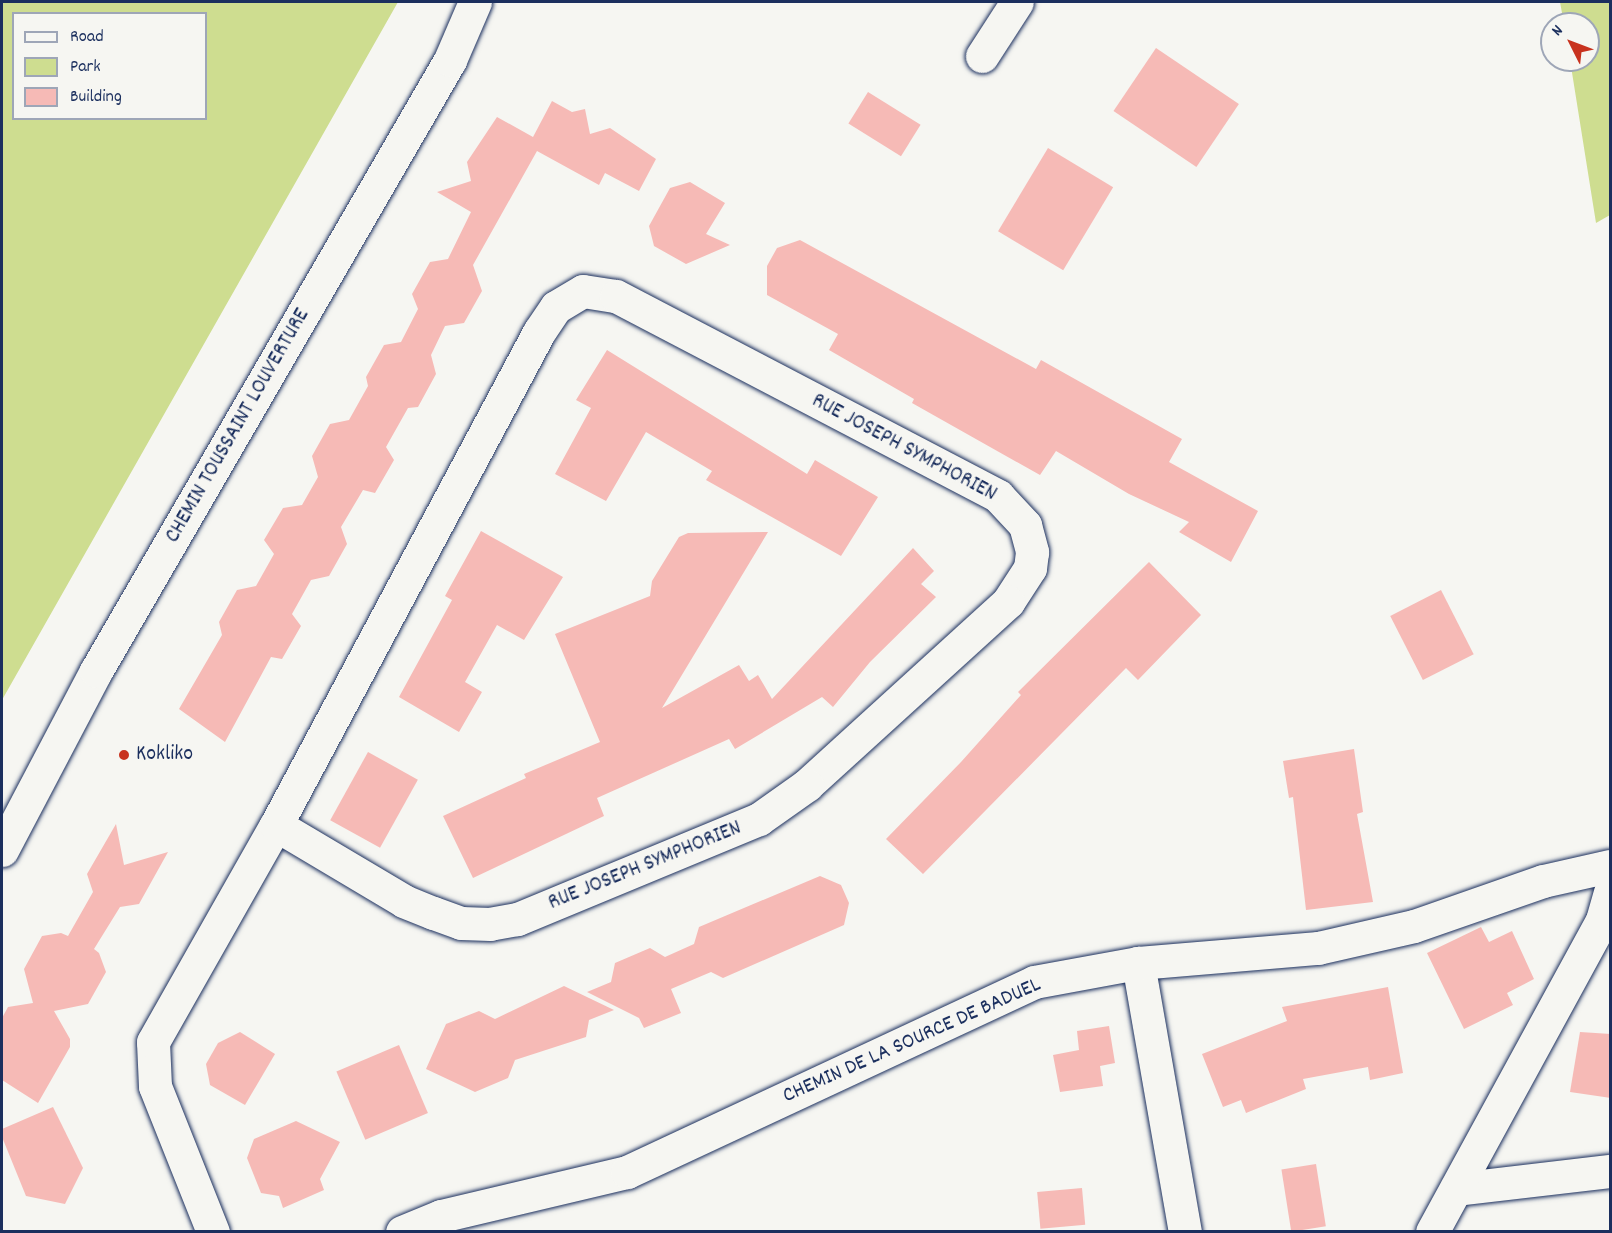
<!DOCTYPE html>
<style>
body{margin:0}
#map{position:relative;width:1612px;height:1233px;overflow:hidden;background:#f6f6f2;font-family:Dekko,sans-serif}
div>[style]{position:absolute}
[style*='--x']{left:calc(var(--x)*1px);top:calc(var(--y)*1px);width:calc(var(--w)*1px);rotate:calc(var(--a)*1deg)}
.green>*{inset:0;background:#cedd90}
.building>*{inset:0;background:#f6bab6;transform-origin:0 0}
.roads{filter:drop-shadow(0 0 2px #1b2f5e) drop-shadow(0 0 2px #1b2f5e)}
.minor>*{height:33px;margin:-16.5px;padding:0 16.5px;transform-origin:16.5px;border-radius:16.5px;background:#f6f6f2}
.dots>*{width:16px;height:16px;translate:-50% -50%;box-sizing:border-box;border:3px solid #f6f6f2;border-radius:50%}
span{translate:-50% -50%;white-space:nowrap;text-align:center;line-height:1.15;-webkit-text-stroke:4.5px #f6f6f2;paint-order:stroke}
.street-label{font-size:22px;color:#1b2f5e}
.poi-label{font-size:22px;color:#1b2f5e}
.left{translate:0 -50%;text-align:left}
.frame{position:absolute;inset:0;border:3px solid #1b2f5e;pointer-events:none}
.legend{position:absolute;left:12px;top:12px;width:195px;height:108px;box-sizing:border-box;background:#f6f6f2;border:2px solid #9ea6b7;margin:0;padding:8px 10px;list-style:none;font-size:18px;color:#1b2f5e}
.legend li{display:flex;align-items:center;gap:12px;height:30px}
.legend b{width:30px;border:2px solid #9ea6b7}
.north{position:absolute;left:1540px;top:12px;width:60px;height:60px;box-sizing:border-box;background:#f6f6f2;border:2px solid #9ea6b7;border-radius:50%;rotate:312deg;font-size:16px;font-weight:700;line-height:24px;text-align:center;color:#1b2f5e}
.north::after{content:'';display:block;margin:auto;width:21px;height:27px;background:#c8321e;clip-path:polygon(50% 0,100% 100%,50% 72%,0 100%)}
</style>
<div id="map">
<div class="green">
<i style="clip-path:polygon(evenodd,2px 2px,398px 2px,2px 700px,2px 2px,14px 14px,206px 14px,206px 118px,14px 118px,14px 14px)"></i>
<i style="clip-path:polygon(1560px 2px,1610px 2px,1610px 215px,1596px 223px,1570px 60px,1588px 60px,1588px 24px,1564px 24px)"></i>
</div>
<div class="building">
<i style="left:1156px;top:48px;width:100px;height:76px;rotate:34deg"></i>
<i style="left:868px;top:92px;width:62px;height:37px;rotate:32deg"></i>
<i style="clip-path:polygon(552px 101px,572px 112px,585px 109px,590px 134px,610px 128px,656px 159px,639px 191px,605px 173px,599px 185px,537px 151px,473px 265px,482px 291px,464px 323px,445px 326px,431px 355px,436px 374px,418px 407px,408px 408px,386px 447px,394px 460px,375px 493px,363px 490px,341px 527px,347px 544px,329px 576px,311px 580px,292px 614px,301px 626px,282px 659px,271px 657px,225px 742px,179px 709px,222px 635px,219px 622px,237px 590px,256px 586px,274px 554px,264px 540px,283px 508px,302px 505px,318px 477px,312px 456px,330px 424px,349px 420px,368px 386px,366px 377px,384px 345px,401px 342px,418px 309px,412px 294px,430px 262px,448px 259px,471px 212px,437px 192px,471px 181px,467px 162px,497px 117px,533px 137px)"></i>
<i style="left:1048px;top:148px;width:76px;height:97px;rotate:31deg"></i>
<i style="clip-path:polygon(690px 182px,725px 203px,706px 234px,730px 245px,686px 264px,654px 246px,649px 226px,670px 188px)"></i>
<i style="clip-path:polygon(800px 240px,1036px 369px,1041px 360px,1182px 439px,1169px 462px,1258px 511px,1231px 562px,1179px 532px,1189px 522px,1129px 494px,1056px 451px,1040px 475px,912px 403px,914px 399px,829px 350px,838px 334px,767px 295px,767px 266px,777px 248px)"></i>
<i style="clip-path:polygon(607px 350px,807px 474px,815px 460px,878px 497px,841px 556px,706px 480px,712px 471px,646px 432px,606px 501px,555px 474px,591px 408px,576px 400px)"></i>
<i style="clip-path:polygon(481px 531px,563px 577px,524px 640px,497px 625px,465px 682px,482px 692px,459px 732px,399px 697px,452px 600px,445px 596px)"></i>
<i style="clip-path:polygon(768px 532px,662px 708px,739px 665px,749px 681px,758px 675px,772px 699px,913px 548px,934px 571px,921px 584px,936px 597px,870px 662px,833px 707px,822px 697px,735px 749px,729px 739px,597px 798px,604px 816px,473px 878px,443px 816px,526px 778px,524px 774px,600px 742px,555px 634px,650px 596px,652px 581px,679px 537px,688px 533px)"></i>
<i style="clip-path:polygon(1149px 562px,1201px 615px,1138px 680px,1126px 668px,923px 874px,886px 839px,961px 762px,1021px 695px,1018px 692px)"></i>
<i style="left:1441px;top:590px;width:72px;height:57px;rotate:63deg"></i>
<i style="clip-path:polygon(1354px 749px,1363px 812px,1357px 814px,1373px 902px,1306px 910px,1293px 797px,1289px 798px,1283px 761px)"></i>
<i style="left:368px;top:752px;width:57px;height:78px;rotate:29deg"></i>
<i style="clip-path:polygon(116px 824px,124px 865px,168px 852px,139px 904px,120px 907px,94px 949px,99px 953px,106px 972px,88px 1004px,54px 1011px,70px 1039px,70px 1047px,38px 1103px,2px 1080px,2px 1018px,8px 1007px,33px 1003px,24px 969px,42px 936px,61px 933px,68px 936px,93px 892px,87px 874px)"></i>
<i style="clip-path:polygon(820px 876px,841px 885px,849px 903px,844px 925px,723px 978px,711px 972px,671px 989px,681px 1013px,644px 1028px,639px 1018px,587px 992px,611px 982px,615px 963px,650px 948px,665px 957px,694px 944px,699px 927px)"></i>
<i style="clip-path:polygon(1481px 927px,1489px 942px,1512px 931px,1534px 979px,1507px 993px,1513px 1005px,1464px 1029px,1427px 953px)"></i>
<i style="clip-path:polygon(564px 986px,614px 1010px,589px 1020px,586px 1037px,515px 1060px,508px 1078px,475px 1092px,426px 1069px,446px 1024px,479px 1011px,495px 1019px)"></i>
<i style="clip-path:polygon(1388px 987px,1403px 1073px,1370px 1080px,1368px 1067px,1303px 1079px,1306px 1089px,1246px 1113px,1241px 1100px,1223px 1107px,1202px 1054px,1287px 1021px,1282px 1007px)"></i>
<i style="clip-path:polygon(1109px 1026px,1115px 1063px,1100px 1066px,1103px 1086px,1060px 1092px,1053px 1055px,1079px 1050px,1077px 1031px)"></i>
<i style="clip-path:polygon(240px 1032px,275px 1054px,245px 1105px,210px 1085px,206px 1064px,218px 1043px)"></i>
<i style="clip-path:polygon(1580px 1032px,1611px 1034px,1611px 1098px,1570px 1092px)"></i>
<i style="left:399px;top:1045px;width:74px;height:68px;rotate:67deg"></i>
<i style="clip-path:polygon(53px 1107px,83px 1168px,65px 1204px,26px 1196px,2px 1137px,2px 1129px)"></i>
<i style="clip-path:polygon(296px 1121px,340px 1142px,320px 1179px,324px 1190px,283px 1208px,279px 1196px,261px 1193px,247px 1158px,254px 1139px)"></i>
<i style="left:1316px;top:1164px;width:63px;height:35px;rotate:81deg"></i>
<i style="left:1082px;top:1188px;width:37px;height:45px;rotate:85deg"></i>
</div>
<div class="roads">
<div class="minor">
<i style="--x:982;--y:56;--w:64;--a:-57.1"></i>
<i style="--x:2;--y:850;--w:202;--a:-62.3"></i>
<i style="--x:96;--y:671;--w:706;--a:-59.91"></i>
<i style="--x:450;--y:60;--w:63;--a:-66.7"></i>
<i style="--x:1138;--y:963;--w:273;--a:80.1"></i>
<i style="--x:1456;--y:1189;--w:155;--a:-6.7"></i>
<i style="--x:213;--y:1232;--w:157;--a:-111.7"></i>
<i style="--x:155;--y:1086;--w:44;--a:-92.6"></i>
<i style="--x:153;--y:1042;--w:249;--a:-60.5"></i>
<i style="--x:276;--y:825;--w:559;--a:-61.92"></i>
<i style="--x:539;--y:332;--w:30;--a:-56"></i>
<i style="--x:556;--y:307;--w:31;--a:-31"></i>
<i style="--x:583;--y:291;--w:33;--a:9"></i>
<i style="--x:616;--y:296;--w:431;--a:27.6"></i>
<i style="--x:998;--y:496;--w:40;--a:47"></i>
<i style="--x:1025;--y:525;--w:28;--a:75"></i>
<i style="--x:1032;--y:552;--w:16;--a:97"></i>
<i style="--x:1030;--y:568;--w:40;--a:122.9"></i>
<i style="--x:1008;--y:602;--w:272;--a:137.7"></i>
<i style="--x:807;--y:785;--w:59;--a:144.7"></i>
<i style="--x:759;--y:819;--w:262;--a:157.5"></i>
<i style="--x:517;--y:919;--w:27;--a:170"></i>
<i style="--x:490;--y:924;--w:29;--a:-178"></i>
<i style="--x:461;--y:923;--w:30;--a:-160"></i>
<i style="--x:433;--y:913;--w:31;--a:-158"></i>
<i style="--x:404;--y:901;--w:149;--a:-149.3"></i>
<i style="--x:402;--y:1232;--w:42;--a:-22.3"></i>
<i style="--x:441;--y:1216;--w:191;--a:-13.3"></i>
<i style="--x:627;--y:1172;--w:449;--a:-25"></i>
<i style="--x:1034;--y:982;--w:106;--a:-10.4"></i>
<i style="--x:1138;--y:963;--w:181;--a:-4.8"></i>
<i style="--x:1318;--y:948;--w:98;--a:-12.9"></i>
<i style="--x:1414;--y:926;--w:137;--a:-19.2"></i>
<i style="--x:1543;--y:881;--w:69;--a:-12.6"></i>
<i style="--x:1432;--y:1232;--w:355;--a:-61.4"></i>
<i style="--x:1602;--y:920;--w:29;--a:-74"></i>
</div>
</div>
<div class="dots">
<i style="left:124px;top:755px;background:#c8321e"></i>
</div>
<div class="street-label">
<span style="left:238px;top:426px;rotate:-60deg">CHEMIN TOUSSAINT LOUVERTURE</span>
<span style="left:904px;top:448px;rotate:28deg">RUE JOSEPH SYMPHORIEN</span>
<span style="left:645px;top:866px;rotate:-22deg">RUE JOSEPH SYMPHORIEN</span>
<span style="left:912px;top:1041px;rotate:-24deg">CHEMIN DE LA SOURCE DE BADUEL</span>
</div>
<div class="poi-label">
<span class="left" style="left:136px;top:755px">Kokliko</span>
</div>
<div class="frame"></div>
<ul class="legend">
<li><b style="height:8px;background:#f6f6f2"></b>Road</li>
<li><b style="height:16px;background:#cedd90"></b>Park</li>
<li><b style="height:16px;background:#f6bab6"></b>Building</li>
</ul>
<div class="north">N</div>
</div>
